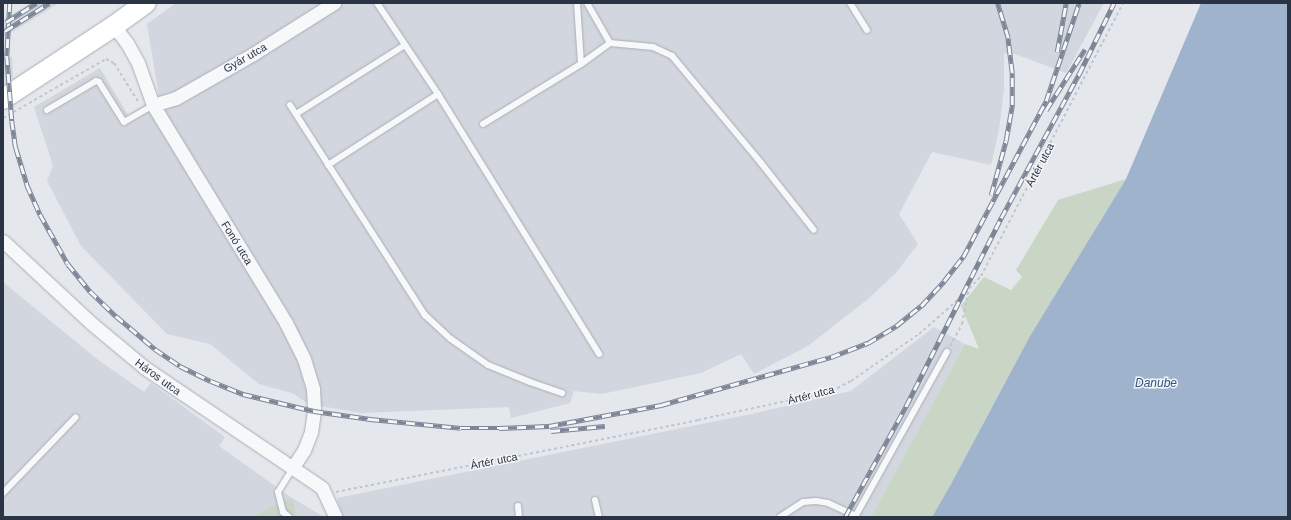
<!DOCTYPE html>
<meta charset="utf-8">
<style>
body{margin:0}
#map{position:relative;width:1291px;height:520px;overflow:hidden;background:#e4e7ec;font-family:Arial,sans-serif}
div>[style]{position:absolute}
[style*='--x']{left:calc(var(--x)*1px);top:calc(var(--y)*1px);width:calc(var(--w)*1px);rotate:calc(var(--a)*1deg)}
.built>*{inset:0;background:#d2d6de}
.green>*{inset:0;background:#c9d6c5}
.water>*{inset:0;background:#9fb4cc}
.path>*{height:2px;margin-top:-1px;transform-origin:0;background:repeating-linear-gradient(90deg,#c2c5cb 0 3px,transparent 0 6px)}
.roads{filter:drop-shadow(0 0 1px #a9aeb7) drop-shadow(0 0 1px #a9aeb7)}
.lane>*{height:6px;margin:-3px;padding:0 3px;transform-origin:3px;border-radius:3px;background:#f7f8fa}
.street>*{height:13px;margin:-6.5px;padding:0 6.5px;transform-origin:6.5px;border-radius:6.5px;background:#f7f8fa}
.primary>*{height:20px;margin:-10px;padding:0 10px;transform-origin:10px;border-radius:10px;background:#fff}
.rail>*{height:4.5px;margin-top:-2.25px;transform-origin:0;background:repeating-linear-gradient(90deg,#f4f6f9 0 9px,#7d8696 0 18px);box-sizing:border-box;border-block:1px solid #7d8696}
span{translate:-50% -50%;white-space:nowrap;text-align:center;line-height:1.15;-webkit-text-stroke:3px #f4f6f9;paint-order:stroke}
.street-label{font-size:11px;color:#2b3445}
.water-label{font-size:12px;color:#34527a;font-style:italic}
.frame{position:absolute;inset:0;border:4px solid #2b3445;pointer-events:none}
</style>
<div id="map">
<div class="built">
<i style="clip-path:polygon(30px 3px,59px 3px,3px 38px,3px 20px)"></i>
<i style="clip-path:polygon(176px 3px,1104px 3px,1066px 73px,1015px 54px,1004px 53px,1004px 88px,999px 130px,991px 165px,932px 152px,899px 214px,918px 244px,895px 274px,868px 299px,808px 346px,754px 374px,741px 354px,701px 373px,602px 394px,574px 391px,570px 403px,511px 418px,509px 407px,361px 413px,309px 404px,292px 393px,259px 384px,210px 344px,167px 334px,81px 246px,47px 181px,53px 166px,34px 107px,100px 68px,128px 115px,159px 96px,147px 24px)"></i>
<i style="clip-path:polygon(3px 57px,12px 57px,13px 78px,5px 84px)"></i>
<i style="clip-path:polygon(3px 282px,97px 359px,144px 392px,151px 383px,225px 437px,219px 446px,292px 498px,324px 517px,297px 517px,292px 499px,250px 517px,3px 517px)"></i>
<i style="clip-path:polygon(934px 327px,965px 344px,871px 517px,327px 517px,342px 515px,337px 498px,756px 413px,851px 391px)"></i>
</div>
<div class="green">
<i style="clip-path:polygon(1126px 179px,1030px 336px,951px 484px,932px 517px,871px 517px,965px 344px,979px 349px,961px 306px,984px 277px,1011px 290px,1022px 277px,1016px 270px,1058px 200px)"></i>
<i style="clip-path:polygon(292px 498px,297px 517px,250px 517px)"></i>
</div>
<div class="water">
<i style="clip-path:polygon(1201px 3px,1288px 3px,1288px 517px,932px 517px,951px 484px,1030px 336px,1126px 179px)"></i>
</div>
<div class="path">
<i style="--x:3;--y:118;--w:119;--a:-29.8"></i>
<i style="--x:106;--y:59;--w:9;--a:27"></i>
<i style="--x:114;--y:63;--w:47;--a:58"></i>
<i style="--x:950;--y:346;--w:25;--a:-61"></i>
<i style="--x:962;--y:324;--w:33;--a:-79"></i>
<i style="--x:336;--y:492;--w:369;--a:-11.2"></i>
<i style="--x:698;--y:420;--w:137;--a:-12.2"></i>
<i style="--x:832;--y:391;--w:21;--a:-28"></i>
<i style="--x:851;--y:381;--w:83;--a:-34.7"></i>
<i style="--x:919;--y:334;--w:56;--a:-41.4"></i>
<i style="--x:961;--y:297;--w:29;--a:-46"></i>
<i style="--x:981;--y:276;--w:308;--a:-62.5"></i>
</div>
<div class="roads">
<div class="lane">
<i style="--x:377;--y:3;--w:110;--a:56.2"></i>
<i style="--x:438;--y:94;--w:306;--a:58.2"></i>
<i style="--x:577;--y:3;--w:61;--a:86.2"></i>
<i style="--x:850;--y:3;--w:32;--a:58"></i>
<i style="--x:610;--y:43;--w:43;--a:5.3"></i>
<i style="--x:653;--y:47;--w:21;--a:25"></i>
<i style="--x:672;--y:56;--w:139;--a:50.2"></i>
<i style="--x:761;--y:163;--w:85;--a:51.7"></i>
<i style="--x:290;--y:105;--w:250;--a:57.3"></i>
<i style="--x:425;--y:315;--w:35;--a:43"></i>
<i style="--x:451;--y:339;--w:45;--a:35.1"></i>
<i style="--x:488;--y:365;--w:45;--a:22"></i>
<i style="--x:530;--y:382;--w:34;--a:19"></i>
<i style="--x:47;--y:110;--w:57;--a:-30.6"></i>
<i style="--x:96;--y:81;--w:3;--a:18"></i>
<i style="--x:99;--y:82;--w:47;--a:58"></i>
<i style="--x:124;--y:122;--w:34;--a:-30"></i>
<i style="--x:296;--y:114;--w:129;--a:-32.3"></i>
<i style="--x:483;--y:124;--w:115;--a:-31.5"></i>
<i style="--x:581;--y:64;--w:36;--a:-36"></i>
<i style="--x:610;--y:43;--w:46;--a:-119.9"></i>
<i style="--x:328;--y:165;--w:131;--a:-32.8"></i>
<i style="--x:3;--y:493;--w:105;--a:-46.2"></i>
<i style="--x:595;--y:500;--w:17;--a:77"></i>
<i style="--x:518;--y:506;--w:11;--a:85"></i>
<i style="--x:289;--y:517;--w:8;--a:-140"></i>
<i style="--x:283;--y:512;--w:21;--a:-104"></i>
<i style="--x:278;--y:492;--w:28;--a:-58"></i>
<i style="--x:780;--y:517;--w:27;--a:-33"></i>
<i style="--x:803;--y:502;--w:13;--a:-4"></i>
<i style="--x:816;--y:501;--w:12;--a:9"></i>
<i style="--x:828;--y:503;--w:31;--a:25"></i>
<i style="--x:855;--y:517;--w:189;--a:-60.9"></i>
</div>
<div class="street">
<i style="--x:114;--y:26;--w:21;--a:53"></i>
<i style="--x:127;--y:43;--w:23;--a:61"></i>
<i style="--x:138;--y:63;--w:45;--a:70.3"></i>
<i style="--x:153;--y:105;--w:255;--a:58.6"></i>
<i style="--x:286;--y:323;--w:40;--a:63.4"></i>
<i style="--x:304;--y:359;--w:31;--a:73"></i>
<i style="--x:313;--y:389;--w:22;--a:87"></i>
<i style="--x:314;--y:411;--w:21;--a:98"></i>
<i style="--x:311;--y:432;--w:19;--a:111"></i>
<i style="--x:304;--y:450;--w:20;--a:123"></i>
<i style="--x:153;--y:105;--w:24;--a:-17"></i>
<i style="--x:176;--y:98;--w:89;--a:-29.7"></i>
<i style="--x:253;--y:54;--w:96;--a:-32.2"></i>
<i style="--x:3;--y:241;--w:120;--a:43"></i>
<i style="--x:91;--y:323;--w:70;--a:39.8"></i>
<i style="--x:145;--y:368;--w:214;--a:34.1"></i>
<i style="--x:322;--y:488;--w:31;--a:65"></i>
</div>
<div class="primary">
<i style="--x:3;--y:99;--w:133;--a:-33.3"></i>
<i style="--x:114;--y:26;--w:39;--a:-36"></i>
</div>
</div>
<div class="rail">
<i style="--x:10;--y:3;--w:53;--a:93.2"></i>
<i style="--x:7;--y:56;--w:65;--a:85.6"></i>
<i style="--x:12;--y:121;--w:27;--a:82"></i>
<i style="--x:16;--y:148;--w:39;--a:73"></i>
<i style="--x:27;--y:185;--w:32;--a:66"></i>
<i style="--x:40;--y:214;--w:57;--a:60.8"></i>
<i style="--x:68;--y:264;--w:35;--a:51"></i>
<i style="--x:90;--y:291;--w:36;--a:44"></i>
<i style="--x:116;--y:316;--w:51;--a:40.2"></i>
<i style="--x:155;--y:349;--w:30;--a:34"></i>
<i style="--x:180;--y:366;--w:34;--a:26"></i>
<i style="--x:211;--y:381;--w:35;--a:22"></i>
<i style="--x:243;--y:394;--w:73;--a:13.5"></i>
<i style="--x:314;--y:411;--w:57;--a:8.1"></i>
<i style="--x:370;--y:419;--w:91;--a:5.6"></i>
<i style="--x:461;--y:428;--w:38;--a:0"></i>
<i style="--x:499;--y:428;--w:50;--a:-2.3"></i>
<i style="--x:549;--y:426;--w:114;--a:-10.6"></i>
<i style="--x:661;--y:405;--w:177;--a:-15.8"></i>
<i style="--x:831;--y:357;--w:40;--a:-21"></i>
<i style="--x:868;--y:343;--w:33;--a:-31"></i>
<i style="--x:896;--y:326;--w:32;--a:-39"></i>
<i style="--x:921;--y:306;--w:34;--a:-47"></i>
<i style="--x:944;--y:281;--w:31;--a:-52"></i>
<i style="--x:963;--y:257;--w:177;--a:-62"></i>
<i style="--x:1046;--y:101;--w:103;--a:-71.4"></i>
<i style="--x:6;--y:22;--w:36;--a:-32"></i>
<i style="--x:5;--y:31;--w:52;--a:-32.5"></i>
<i style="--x:1057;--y:52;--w:50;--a:-79.6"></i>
<i style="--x:1046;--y:110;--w:72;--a:-57.4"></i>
<i style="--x:991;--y:195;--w:57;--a:-74.7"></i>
<i style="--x:1006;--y:140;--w:36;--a:-80"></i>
<i style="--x:1012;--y:105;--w:32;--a:-90"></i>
<i style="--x:1012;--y:73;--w:35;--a:-97"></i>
<i style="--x:1008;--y:38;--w:37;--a:-107"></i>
<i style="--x:551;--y:431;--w:54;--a:-5.3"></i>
<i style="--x:845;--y:517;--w:127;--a:-61.2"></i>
<i style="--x:906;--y:406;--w:211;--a:-63.2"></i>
<i style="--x:1001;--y:218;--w:164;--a:-61.6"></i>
<i style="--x:1079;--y:74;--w:79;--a:-63.8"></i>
</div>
<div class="street-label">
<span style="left:245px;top:58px;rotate:-30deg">Gyár utca</span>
<span style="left:1040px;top:165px;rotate:-62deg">Ártér utca</span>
<span style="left:237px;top:243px;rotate:58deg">Fonó utca</span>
<span style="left:158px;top:377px;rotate:36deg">Háros utca</span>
<span style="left:811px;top:395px;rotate:-14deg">Ártér utca</span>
<span style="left:494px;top:461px;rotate:-11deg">Ártér utca</span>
</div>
<div class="water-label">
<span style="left:1156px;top:384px">Danube</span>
</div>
<div class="frame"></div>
</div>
